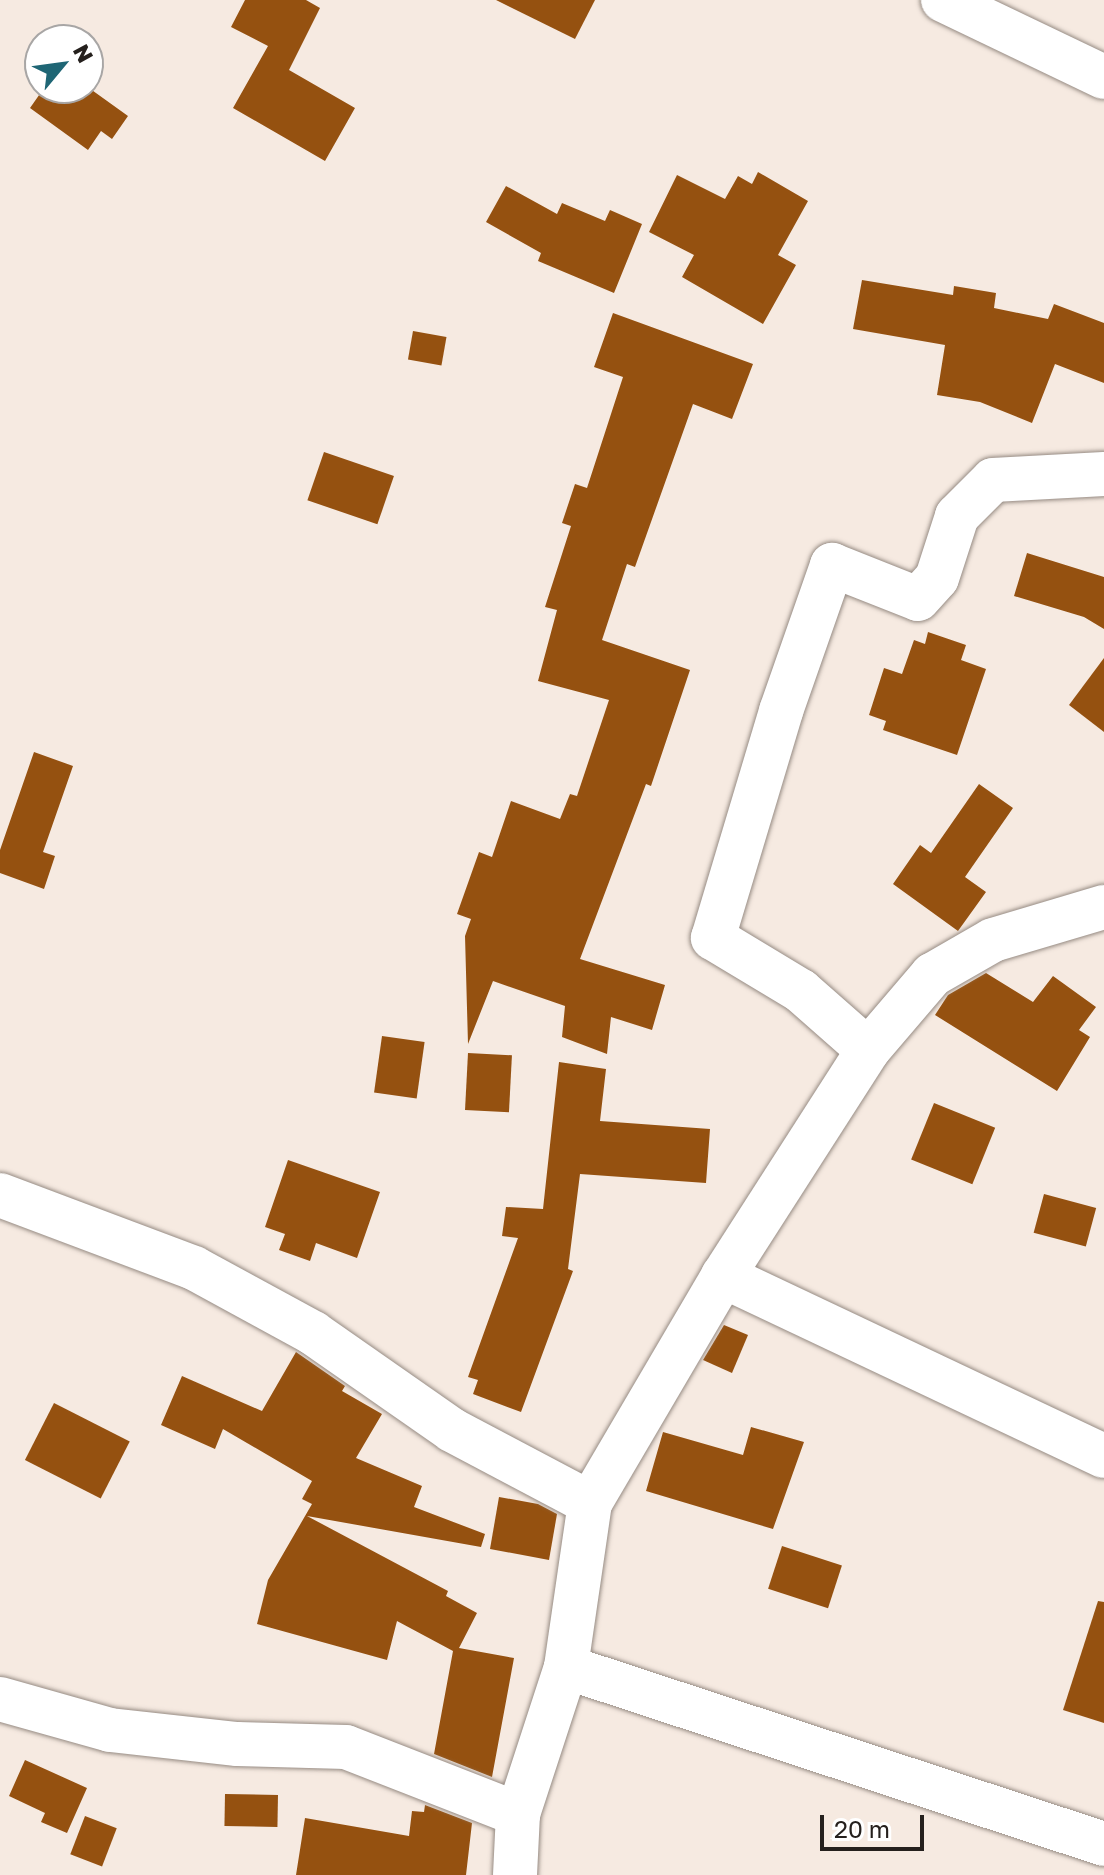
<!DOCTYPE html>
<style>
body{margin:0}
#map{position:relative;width:1104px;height:1875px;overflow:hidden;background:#f6eae1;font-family:"Golos Text",sans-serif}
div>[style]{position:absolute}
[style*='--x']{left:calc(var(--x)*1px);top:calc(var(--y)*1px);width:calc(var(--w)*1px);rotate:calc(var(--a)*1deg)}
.building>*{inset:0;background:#955110;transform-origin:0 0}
.roads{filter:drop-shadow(0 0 2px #968b83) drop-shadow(0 0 2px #968b83)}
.minor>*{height:44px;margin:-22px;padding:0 22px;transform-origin:22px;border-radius:22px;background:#fff}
span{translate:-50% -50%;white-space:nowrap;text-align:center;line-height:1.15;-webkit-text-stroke:8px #fff;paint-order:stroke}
.north{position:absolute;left:24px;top:24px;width:80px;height:80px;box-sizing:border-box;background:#fff;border:2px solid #a8a6a5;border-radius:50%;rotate:61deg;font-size:22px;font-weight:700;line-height:32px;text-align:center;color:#25201d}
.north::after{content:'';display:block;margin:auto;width:28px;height:36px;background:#1f6675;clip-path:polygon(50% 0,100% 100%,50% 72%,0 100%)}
.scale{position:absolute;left:820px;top:1815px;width:104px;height:36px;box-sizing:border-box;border:4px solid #25201d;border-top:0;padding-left:10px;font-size:24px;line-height:28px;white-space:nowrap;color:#25201d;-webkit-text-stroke:6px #fff;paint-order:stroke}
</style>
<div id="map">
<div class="building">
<i style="clip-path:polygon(245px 0,306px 0,320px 8px,289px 70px,355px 108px,325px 161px,233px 108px,268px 46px,231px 27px)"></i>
<i style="clip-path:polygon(496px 0,595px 0,575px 39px)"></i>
<i style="clip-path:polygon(44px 88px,89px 88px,128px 116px,112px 139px,101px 131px,88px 150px,30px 108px)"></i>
<i style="clip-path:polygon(758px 172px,808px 201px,778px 255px,796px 265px,763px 324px,682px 277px,694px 255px,649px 232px,677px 175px,725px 199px,738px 176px,752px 184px)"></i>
<i style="clip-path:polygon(506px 186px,557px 214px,562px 203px,605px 221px,610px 210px,642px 224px,614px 293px,538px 261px,541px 253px,486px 222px)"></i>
<i style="clip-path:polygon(862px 280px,953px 295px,954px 286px,996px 293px,994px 308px,1048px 319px,1054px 304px,1104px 323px,1104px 383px,1055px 364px,1032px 423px,980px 402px,937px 395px,945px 345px,853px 329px)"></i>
<i style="clip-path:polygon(613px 313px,753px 364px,732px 419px,693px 404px,635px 567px,627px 564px,602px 640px,690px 670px,651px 786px,646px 784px,580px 959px,665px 985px,652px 1030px,611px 1017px,607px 1054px,562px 1037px,565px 1006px,493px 981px,468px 1044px,465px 936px,471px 919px,457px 914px,479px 852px,492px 857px,511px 801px,560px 819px,570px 794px,577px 796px,609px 700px,538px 681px,557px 610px,545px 607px,571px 526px,562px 523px,575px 484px,587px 488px,623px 377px,594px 367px)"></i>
<i style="left:413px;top:331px;width:34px;height:29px;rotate:10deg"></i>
<i style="left:324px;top:452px;width:74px;height:51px;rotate:19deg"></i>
<i style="clip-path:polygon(1027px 553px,1104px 577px,1104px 629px,1084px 617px,1014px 596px)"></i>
<i style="clip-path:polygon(928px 632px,966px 645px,961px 660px,986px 669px,957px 755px,883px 730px,886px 721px,869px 715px,884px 668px,902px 674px,914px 640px,925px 644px)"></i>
<i style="clip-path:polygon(1104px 658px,1104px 732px,1069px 705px)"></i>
<i style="clip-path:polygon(34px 752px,73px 766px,43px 852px,55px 856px,44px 889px,0 873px,0 850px)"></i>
<i style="clip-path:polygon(979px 784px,1013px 808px,965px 877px,986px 892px,958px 931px,893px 884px,920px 845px,931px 853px)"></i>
<i style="clip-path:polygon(986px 973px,1033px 1002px,1053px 976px,1096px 1007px,1079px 1030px,1090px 1037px,1057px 1091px,935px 1015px,948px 995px)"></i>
<i style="left:382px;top:1036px;width:43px;height:57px;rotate:8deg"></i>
<i style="left:468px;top:1053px;width:44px;height:57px;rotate:3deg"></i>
<i style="clip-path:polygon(559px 1062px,606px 1069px,600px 1121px,710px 1129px,706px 1183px,580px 1174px,568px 1269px,573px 1271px,521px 1412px,473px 1394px,478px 1380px,468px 1377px,518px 1238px,502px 1236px,506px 1207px,543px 1209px)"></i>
<i style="left:934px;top:1103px;width:66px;height:61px;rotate:22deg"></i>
<i style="clip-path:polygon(288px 1160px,380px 1192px,357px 1258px,316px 1243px,310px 1261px,279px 1250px,285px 1234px,265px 1227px)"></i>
<i style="left:1044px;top:1194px;width:54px;height:40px;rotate:15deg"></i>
<i style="clip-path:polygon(724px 1325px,748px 1335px,732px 1373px,703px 1360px)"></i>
<i style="clip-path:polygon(296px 1352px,345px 1386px,342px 1391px,382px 1414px,356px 1458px,422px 1486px,414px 1507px,485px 1534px,481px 1547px,307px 1516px,448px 1591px,446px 1596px,477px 1613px,459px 1648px,514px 1658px,492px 1777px,434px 1754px,453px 1651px,397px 1621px,387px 1660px,257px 1624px,268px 1580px,312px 1504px,302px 1499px,312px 1481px,223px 1429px,215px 1449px,161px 1425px,182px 1376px,262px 1411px)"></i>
<i style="left:54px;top:1403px;width:85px;height:64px;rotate:27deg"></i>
<i style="clip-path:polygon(751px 1427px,804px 1442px,773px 1529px,646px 1491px,663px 1432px,743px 1455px)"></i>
<i style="clip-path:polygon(499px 1497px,538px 1504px,557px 1514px,549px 1560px,490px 1549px)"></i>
<i style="left:782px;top:1546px;width:63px;height:45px;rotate:18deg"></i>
<i style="clip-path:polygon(1098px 1601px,1104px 1602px,1104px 1723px,1063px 1710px)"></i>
<i style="clip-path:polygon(25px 1760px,87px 1788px,67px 1833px,41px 1822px,45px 1813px,9px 1796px)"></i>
<i style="left:225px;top:1794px;width:53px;height:32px;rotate:1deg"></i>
<i style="clip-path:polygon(425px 1805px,472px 1823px,466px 1875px,296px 1875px,305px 1818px,409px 1836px,412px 1811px,424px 1812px)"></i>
<i style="left:85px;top:1816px;width:34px;height:41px;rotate:21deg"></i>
</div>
<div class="roads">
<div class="minor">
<i style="--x:943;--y:0;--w:178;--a:25.6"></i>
<i style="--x:868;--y:1050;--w:89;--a:-138.6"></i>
<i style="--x:801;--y:991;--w:103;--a:-148.9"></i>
<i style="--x:713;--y:938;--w:237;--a:-73.3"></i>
<i style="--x:781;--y:711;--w:155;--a:-70.7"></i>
<i style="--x:832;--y:565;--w:92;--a:21.6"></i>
<i style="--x:918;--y:599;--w:28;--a:-48"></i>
<i style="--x:937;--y:578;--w:65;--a:-72.1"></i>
<i style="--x:957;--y:516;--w:51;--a:-45"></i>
<i style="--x:993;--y:480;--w:111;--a:-3.1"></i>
<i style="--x:0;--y:1195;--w:207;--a:20.6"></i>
<i style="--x:194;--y:1268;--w:136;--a:28.6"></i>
<i style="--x:313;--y:1333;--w:169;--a:34.9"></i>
<i style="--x:452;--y:1430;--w:156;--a:27.9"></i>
<i style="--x:723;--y:1276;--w:421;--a:25.3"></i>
<i style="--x:566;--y:1667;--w:566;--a:18.21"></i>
<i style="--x:0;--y:1699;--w:114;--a:15.7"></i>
<i style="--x:110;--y:1730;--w:128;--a:6.3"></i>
<i style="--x:237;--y:1744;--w:109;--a:1.6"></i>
<i style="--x:346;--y:1747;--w:185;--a:21.3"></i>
<i style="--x:515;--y:1875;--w:61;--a:-87.2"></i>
<i style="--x:518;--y:1814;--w:155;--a:-71.9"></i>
<i style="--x:566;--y:1667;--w:166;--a:-81.7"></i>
<i style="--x:590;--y:1503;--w:263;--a:-59.6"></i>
<i style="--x:723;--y:1276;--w:269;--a:-57.3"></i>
<i style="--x:868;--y:1050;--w:99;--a:-49.5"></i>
<i style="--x:932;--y:975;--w:70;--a:-29.8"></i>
<i style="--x:993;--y:940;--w:116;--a:-16.6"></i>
</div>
</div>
<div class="north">N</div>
<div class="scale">20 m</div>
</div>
